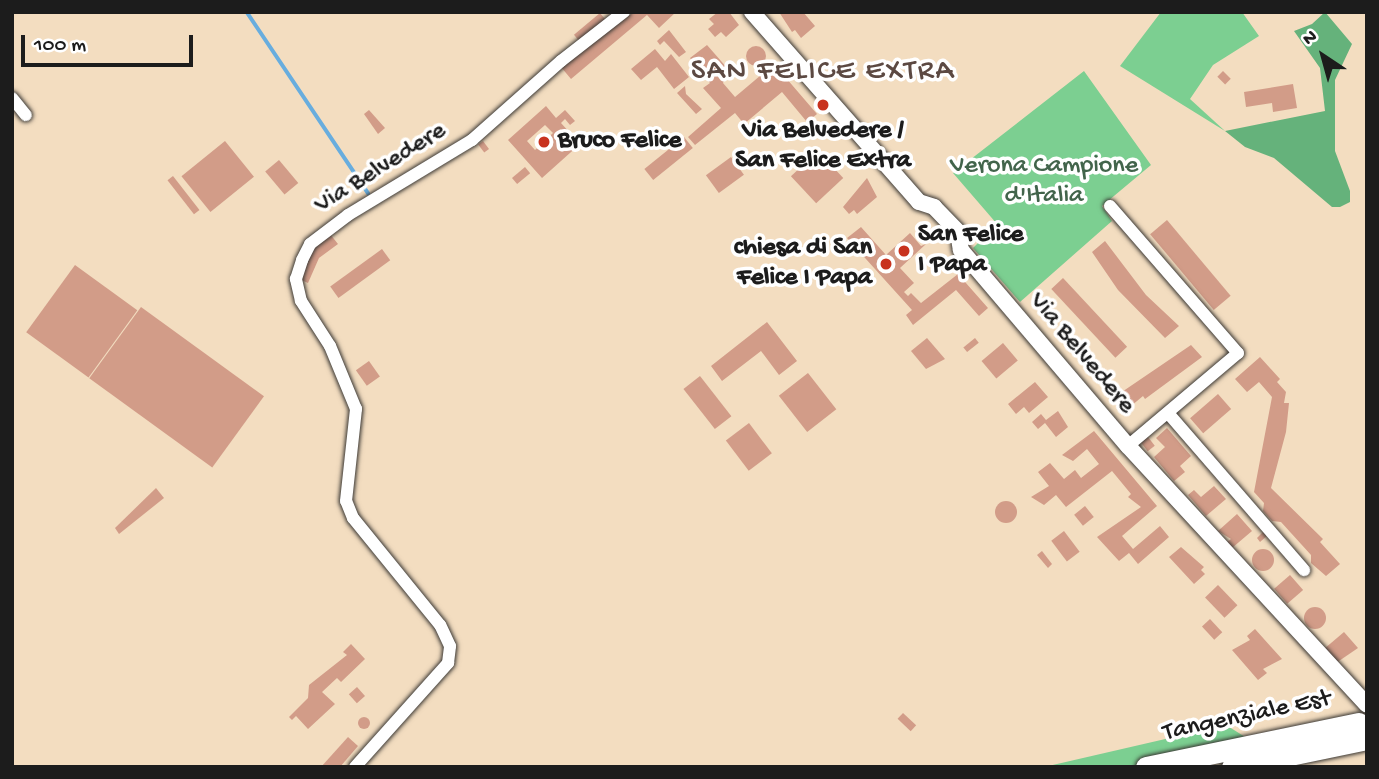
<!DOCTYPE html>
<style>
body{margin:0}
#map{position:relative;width:1379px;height:779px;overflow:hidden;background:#f3ddc0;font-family:"Gochi Hand",sans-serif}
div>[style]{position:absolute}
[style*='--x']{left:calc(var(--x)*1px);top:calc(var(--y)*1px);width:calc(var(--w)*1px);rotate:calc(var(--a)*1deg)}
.green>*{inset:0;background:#7ccf91}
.forest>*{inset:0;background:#65b27b}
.stream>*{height:3.5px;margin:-1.75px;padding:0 1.75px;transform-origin:1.75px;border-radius:1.75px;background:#68adde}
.building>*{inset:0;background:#d29c88;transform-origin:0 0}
.round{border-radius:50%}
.roads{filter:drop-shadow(0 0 2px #3c3935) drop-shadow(0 0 2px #3c3935)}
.minor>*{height:12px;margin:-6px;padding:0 6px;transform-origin:6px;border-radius:6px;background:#fff}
.tertiary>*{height:16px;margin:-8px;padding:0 8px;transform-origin:8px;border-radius:8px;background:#fff}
.trunk>*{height:21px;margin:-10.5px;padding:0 10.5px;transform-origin:10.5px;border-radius:10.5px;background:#fff}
.dots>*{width:19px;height:19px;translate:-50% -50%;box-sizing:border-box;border:4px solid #fff;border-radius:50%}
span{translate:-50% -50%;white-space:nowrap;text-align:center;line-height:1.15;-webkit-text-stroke:7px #fff;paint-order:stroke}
.poi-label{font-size:26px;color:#1c1c1c;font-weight:700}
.left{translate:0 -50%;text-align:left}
.right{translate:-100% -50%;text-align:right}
.park-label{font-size:26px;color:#42644b}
.street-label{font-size:26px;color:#1c1c1c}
.quarter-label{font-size:30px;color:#5c4942;letter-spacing:2px}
.frame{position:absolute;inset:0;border:14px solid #1c1c1c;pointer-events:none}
.north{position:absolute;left:1288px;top:21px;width:70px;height:70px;-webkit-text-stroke:5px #fff;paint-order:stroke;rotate:324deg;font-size:19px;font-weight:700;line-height:28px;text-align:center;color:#1c1c1c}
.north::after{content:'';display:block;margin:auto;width:24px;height:32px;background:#1c1c1c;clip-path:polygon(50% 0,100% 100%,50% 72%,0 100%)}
.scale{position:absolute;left:21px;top:35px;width:172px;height:32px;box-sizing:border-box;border:4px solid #1c1c1c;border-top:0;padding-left:9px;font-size:21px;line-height:24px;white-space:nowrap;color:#1c1c1c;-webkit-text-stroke:5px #fff;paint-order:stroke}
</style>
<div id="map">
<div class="green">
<i style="clip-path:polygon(1161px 12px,1242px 12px,1259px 36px,1213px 65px,1190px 99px,1225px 131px,1120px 66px)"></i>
<i style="clip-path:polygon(1084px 71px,1151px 165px,1102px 206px,1112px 221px,1020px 302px,973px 248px,997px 224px,953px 173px)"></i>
<i style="clip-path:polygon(1226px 725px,1250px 740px,1137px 767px,1044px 767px)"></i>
</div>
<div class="forest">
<i style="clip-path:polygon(1325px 12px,1352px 44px,1335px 80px,1335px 151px,1350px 191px,1350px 202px,1340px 207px,1332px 207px,1274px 158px,1245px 147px,1225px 131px,1325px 111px,1320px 68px,1294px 31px,1312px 24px)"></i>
</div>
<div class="stream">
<i style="--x:247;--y:12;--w:218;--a:56.2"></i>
</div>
<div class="building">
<i style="clip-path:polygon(634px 12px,676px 12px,659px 28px,647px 15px,571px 79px,561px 67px)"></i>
<i style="clip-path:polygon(718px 12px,729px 12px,739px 25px,726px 37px,721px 32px,715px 37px,708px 29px,714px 24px,709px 19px)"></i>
<i style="clip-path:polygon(779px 12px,803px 12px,815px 26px,801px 38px,795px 30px,792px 32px)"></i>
<i style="left:600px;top:13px;width:8px;height:34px;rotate:50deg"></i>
<i style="clip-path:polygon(669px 30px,686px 52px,679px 57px,664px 41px,660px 45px,657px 41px)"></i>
<i style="clip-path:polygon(707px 45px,728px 69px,723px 83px,735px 97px,774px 64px,817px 114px,807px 122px,782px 92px,744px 124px,735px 113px,695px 145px,688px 137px,721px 108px,703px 88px,710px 83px,690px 58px)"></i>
<i class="round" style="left:746px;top:46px;width:20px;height:20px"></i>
<i style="clip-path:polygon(655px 49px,665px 61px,671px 54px,689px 77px,674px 89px,657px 67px,641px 80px,631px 69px)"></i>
<i style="left:1223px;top:71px;width:11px;height:8px;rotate:45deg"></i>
<i style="clip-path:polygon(1293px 84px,1297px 108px,1273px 112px,1272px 103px,1246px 107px,1244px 92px)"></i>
<i style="clip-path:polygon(685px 86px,686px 94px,702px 109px,696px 114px,677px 93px)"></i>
<i style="clip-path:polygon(evenodd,546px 106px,556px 118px,565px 110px,575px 121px,570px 125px,565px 119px,561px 123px,580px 144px,542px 178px,508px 140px,546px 106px,545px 125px,553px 133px,535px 150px,527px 141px,545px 125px)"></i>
<i style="clip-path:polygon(369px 110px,385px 128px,378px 134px,364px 114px)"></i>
<i style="left:684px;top:137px;width:14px;height:51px;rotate:51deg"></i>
<i style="left:225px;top:141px;width:46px;height:56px;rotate:51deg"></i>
<i style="left:483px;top:141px;width:10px;height:6px;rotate:53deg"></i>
<i style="left:818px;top:151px;width:37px;height:37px;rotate:47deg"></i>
<i style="left:731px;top:157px;width:22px;height:31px;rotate:54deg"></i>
<i style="left:279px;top:160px;width:30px;height:18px;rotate:50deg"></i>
<i style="left:525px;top:167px;width:8px;height:17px;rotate:50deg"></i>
<i style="left:173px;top:176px;width:43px;height:7px;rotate:52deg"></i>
<i style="clip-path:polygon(867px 178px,877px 197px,857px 214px,854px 210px,849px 214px,843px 207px)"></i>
<i style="left:1167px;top:220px;width:99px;height:22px;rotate:50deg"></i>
<i style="clip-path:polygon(861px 227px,886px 255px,910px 233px,921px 246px,926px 244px,900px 268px,914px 283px,904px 292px,908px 296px,911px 293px,921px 303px,958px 274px,988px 308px,979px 316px,956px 290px,913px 325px,906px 315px,912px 310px,847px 238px)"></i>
<i style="clip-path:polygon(330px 234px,338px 244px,319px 258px,308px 283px,299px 279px,310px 252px)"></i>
<i style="clip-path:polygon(1105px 241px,1146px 295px,1179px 326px,1165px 338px,1118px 290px,1092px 252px)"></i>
<i style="left:382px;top:249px;width:14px;height:64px;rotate:54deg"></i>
<i style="left:75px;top:265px;width:77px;height:83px;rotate:36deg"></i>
<i style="left:1063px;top:278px;width:94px;height:16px;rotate:47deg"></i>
<i style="left:141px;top:307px;width:152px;height:88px;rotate:36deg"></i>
<i style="clip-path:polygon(767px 322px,797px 361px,779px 375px,761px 351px,722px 381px,711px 366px)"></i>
<i style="clip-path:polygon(927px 338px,945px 359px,926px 369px,911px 351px)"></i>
<i style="left:975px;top:338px;width:6px;height:15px;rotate:51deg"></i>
<i style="left:1003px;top:343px;width:23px;height:28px;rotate:50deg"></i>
<i style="clip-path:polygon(1191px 345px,1202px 357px,1145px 399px,1143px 396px,1125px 411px,1113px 398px)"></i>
<i style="clip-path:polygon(1260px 357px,1280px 379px,1277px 382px,1286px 392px,1284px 403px,1289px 403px,1286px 432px,1271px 488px,1323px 539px,1320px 542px,1340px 564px,1326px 576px,1311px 563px,1311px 555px,1281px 522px,1272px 521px,1263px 511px,1264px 503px,1254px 492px,1272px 397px,1259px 382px,1247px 392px,1235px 379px)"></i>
<i style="left:369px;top:361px;width:19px;height:16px;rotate:55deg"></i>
<i style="left:808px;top:373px;width:46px;height:37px;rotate:52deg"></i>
<i style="left:700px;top:376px;width:51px;height:21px;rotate:52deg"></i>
<i style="clip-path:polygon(1035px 382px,1048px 397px,1029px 413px,1024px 407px,1016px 414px,1008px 404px)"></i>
<i style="left:1218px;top:394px;width:20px;height:37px;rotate:49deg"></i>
<i style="clip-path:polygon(1058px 411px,1068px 427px,1056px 437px,1045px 423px,1038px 429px,1032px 422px,1041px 414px,1046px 420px)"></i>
<i style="left:749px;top:423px;width:38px;height:29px;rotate:53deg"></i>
<i style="clip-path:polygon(1167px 428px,1191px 456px,1180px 466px,1185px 472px,1174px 481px,1154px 457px,1165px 447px,1156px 438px)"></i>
<i style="clip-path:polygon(1094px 431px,1157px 506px,1122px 536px,1133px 549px,1160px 526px,1169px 537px,1138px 564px,1129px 553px,1119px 561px,1097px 537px,1141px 507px,1128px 497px,1131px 494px,1112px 471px,1066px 507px,1056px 495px,1044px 505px,1031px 497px,1049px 486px,1038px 472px,1050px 463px,1064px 479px,1075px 470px,1081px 478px,1099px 464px,1087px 449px,1073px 461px,1062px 455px)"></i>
<i style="left:1148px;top:437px;width:11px;height:9px;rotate:52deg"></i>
<i style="clip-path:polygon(1214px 486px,1226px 499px,1206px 516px,1188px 495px,1194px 490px,1201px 497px)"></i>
<i style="clip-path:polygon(156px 488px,164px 498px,119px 534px,115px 528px)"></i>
<i class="round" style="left:995px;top:501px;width:22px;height:22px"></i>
<i style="left:1085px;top:506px;width:14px;height:14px;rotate:51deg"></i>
<i style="clip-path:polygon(1237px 514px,1252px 531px,1232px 548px,1227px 542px,1231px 539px,1218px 531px)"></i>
<i style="left:1064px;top:531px;width:26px;height:16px;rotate:53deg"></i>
<i style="clip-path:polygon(1264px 531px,1268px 535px,1260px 542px,1257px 538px)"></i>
<i style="clip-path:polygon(1181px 547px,1204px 567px,1201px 570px,1205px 574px,1194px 584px,1169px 557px)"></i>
<i class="round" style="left:1252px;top:549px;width:22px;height:22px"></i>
<i style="clip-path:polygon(1042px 551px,1052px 564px,1048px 568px,1037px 555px)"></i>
<i style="left:1290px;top:575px;width:20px;height:21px;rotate:49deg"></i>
<i style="left:1218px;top:585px;width:28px;height:18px;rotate:46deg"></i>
<i class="round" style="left:1304px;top:607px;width:22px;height:22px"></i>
<i style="left:1210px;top:619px;width:18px;height:11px;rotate:47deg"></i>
<i style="clip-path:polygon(1255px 629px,1282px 659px,1263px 669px,1267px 673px,1258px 680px,1232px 650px,1250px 640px,1247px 636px)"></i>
<i style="clip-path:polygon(1344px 632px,1358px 648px,1336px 663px,1324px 649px)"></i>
<i style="clip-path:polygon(351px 644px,365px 659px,341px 682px,337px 678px,322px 692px,335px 704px,308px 729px,296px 716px,292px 720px,289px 717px,308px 698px,309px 685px,347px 655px,343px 652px)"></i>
<i style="left:357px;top:687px;width:12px;height:11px;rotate:48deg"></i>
<i style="left:903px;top:713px;width:18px;height:8px;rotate:43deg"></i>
<i class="round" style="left:358px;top:717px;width:12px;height:12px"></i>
<i style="clip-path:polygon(348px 737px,358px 746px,340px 767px,321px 767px)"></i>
</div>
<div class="roads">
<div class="minor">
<i style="--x:12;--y:98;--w:22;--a:51"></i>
<i style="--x:1110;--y:206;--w:195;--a:49"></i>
<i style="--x:1238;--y:353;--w:144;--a:139.8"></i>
<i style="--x:1168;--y:413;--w:208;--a:49.1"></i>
<i style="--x:355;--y:767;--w:140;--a:-48.2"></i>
<i style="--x:448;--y:663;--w:17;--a:-83"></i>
<i style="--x:450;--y:646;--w:23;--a:-115"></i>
<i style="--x:440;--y:625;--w:138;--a:-129.1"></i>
<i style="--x:353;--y:518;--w:18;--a:-112"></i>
<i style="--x:346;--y:501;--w:93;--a:-83.8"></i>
<i style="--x:356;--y:409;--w:68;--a:-112.4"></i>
<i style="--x:330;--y:346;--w:54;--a:-122.8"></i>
<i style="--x:301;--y:301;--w:23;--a:-103"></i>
<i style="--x:296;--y:279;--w:20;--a:-72"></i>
<i style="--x:302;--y:260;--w:18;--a:-63"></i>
<i style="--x:310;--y:244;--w:48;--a:-37.3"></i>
<i style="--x:348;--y:215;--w:145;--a:-31.2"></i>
<i style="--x:472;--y:140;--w:119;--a:-41.6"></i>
<i style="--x:561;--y:61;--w:80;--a:-37.9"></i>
</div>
<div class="tertiary">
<i style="--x:752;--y:12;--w:253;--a:48.7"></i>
<i style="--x:919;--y:202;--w:16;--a:18"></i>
<i style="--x:934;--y:207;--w:35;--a:46"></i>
<i style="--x:958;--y:232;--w:18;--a:81"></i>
<i style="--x:961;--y:250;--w:257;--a:49.6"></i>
<i style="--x:1128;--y:446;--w:352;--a:47.3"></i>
</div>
<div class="trunk">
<i style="--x:1146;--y:767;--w:217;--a:-11.7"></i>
<i style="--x:1232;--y:767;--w:133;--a:-11.7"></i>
</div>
</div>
<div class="dots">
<i style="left:823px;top:105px;background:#c8321e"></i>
<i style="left:544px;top:142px;background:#c8321e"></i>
<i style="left:904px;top:251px;background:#c8321e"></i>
<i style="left:886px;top:264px;background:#c8321e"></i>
</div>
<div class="poi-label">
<span style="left:823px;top:147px">Via Belvedere /<br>San Felice Extra</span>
<span class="left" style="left:558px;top:142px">Bruco Felice</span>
<span class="left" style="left:918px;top:251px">San Felice<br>I Papa</span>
<span class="right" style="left:872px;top:264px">chiesa di San<br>Felice I Papa</span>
</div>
<div class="park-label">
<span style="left:1044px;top:182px">Verona Campione<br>d'Italia</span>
</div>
<div class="street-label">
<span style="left:381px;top:169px;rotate:-32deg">Via Belvedere</span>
<span style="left:1081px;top:354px;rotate:50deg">Via Belvedere</span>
<span style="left:1247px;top:717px;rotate:-12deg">Tangenziale Est</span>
</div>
<div class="quarter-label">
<span style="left:823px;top:73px">SAN FELICE EXTRA</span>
</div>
<div class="frame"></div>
<div class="north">N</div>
<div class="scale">100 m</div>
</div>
